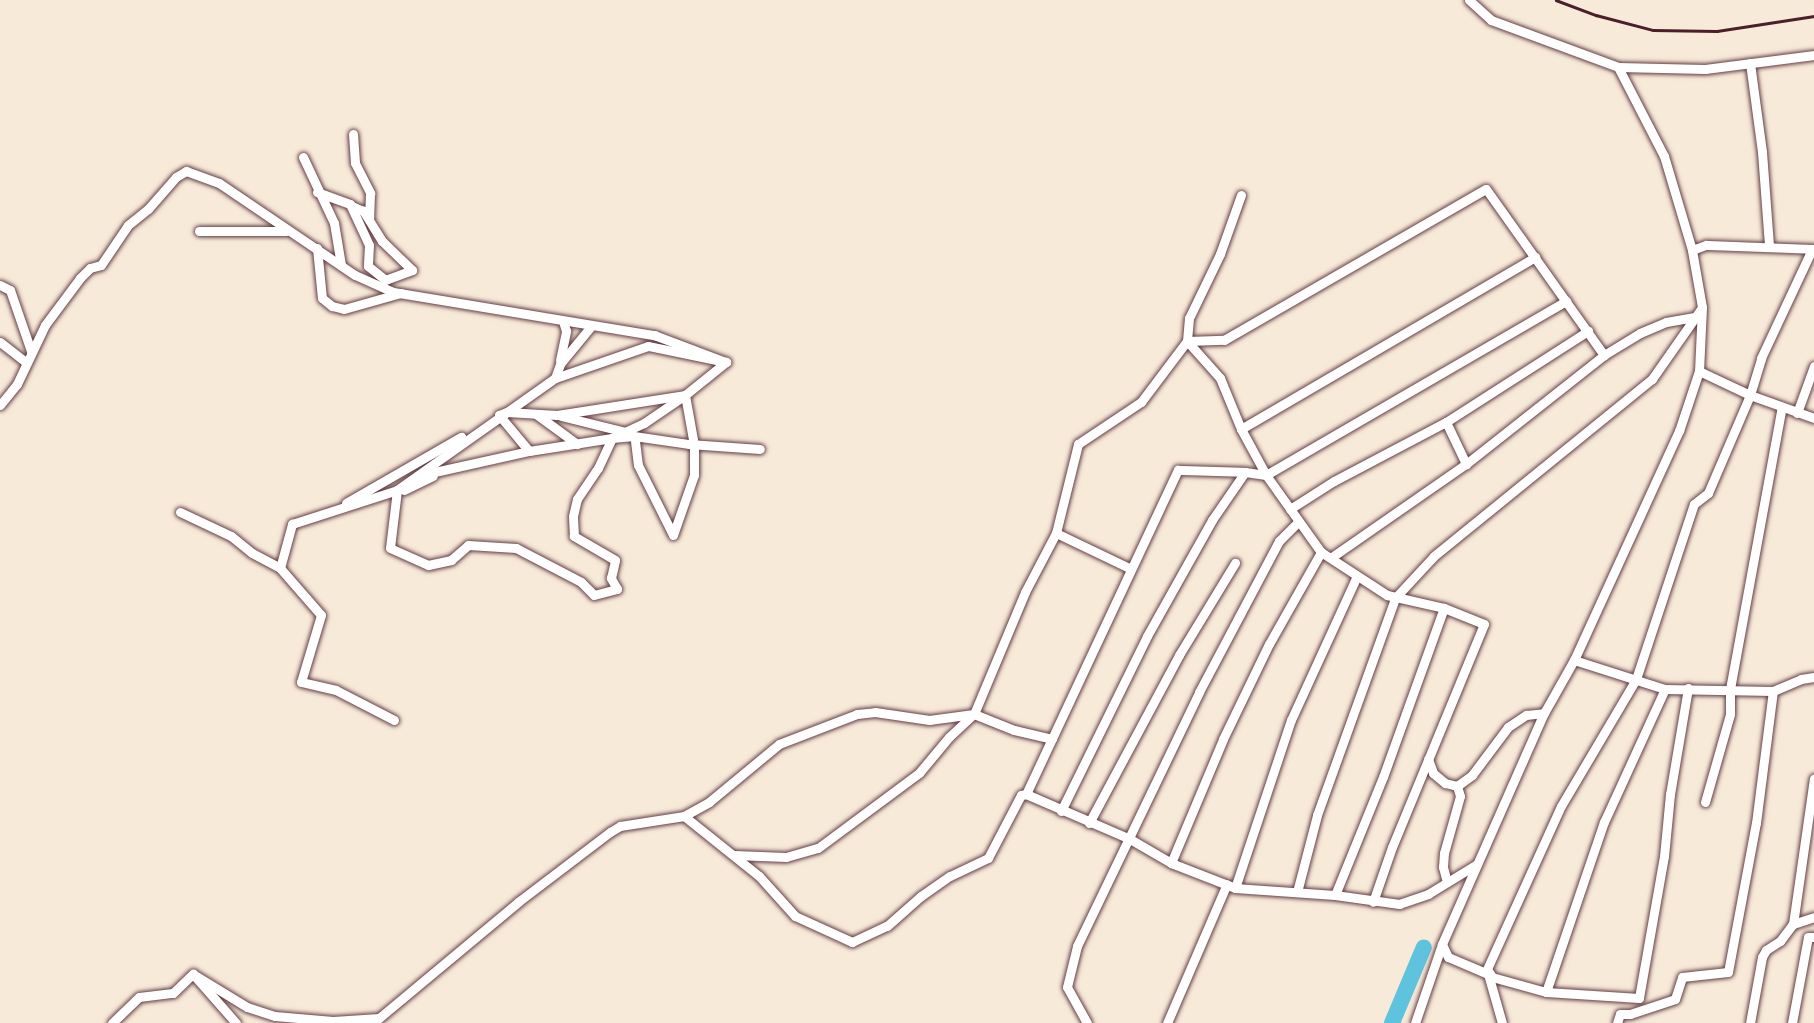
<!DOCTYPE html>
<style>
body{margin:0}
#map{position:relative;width:1814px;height:1023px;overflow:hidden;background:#f8ead8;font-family:"Playpen Sans",sans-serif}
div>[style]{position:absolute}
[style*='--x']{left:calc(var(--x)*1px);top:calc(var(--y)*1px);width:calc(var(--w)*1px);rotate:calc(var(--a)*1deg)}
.river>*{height:16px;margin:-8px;padding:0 8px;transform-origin:8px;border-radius:8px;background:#60c3de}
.roads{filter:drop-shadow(0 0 2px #643d45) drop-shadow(0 0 2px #643d45)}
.minor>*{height:9px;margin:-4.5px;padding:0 4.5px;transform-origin:4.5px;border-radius:4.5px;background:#fff}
.rail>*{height:2.5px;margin:-1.25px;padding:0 1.25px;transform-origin:1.25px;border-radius:1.25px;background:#4a1f2b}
span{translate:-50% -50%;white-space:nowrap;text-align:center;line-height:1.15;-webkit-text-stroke:5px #fff;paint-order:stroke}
</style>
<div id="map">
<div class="river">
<i style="--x:1392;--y:1023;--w:82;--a:-67.2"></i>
</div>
<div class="roads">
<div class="minor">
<i style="--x:1469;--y:0;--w:30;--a:42"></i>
<i style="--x:1491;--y:20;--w:135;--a:20.3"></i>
<i style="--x:1618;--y:67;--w:87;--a:1.3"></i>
<i style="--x:1705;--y:69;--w:110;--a:-7.3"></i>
<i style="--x:1750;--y:63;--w:90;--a:82.3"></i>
<i style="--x:1762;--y:152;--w:93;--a:85.7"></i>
<i style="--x:1618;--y:67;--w:100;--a:62.7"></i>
<i style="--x:1664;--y:156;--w:98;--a:73.4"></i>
<i style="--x:1692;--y:250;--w:15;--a:-20"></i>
<i style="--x:1706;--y:245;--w:108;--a:2.1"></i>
<i style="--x:353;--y:134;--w:29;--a:86"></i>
<i style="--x:355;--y:163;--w:34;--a:63"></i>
<i style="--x:370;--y:193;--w:26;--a:92"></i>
<i style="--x:303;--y:157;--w:73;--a:64.8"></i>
<i style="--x:334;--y:223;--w:43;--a:80.5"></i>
<i style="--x:317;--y:192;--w:35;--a:20"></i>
<i style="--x:350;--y:204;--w:45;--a:65.1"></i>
<i style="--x:369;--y:245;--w:21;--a:93"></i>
<i style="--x:368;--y:266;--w:22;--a:39"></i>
<i style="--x:385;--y:280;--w:29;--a:-20"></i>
<i style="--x:412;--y:270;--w:42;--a:-136"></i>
<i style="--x:382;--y:241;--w:36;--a:-122"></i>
<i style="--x:363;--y:211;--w:12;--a:-156"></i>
<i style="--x:1241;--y:195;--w:63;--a:109.6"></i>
<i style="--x:1220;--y:254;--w:71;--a:115.8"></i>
<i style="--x:1189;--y:318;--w:23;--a:95"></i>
<i style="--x:1187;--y:341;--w:50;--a:48.3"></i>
<i style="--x:1220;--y:378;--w:55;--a:67.6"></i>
<i style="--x:1241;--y:429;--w:52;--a:61.5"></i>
<i style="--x:1266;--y:475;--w:95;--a:54.5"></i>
<i style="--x:1321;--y:552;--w:79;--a:33.1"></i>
<i style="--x:1387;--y:595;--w:58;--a:12.8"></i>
<i style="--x:1444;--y:608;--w:43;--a:21.8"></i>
<i style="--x:1484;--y:624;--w:241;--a:112.4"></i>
<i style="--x:1392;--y:847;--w:58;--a:109.1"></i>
<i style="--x:199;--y:231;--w:87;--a:0"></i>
<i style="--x:317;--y:248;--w:50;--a:84.3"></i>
<i style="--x:322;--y:298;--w:13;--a:39"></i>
<i style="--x:332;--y:306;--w:12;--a:14"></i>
<i style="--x:344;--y:309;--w:59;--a:-15.7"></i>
<i style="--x:0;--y:285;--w:11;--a:27"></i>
<i style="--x:10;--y:290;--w:65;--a:71"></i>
<i style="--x:0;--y:342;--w:33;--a:38"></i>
<i style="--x:560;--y:360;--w:30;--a:-78"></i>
<i style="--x:566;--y:331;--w:10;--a:-107"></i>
<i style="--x:1699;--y:371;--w:56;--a:25.2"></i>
<i style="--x:1750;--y:395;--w:68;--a:19.8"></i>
<i style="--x:555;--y:378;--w:15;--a:-70"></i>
<i style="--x:560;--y:364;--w:50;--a:-50.6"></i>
<i style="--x:685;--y:395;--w:50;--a:145.7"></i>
<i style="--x:644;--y:423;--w:35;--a:155"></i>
<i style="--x:612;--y:438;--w:84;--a:171.1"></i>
<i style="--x:529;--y:451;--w:47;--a:-129.8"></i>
<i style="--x:499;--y:415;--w:9;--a:-21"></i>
<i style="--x:507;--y:412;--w:50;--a:3.4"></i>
<i style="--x:557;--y:415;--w:130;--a:-8.9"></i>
<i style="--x:0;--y:405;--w:27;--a:-51"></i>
<i style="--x:17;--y:384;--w:65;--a:-64.6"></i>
<i style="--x:45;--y:325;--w:59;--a:-53.3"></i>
<i style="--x:80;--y:278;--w:14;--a:-45"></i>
<i style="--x:90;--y:268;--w:11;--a:-15"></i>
<i style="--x:101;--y:265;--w:48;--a:-56"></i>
<i style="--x:128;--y:225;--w:26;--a:-39"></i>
<i style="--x:148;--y:209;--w:43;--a:-48.8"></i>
<i style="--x:176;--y:177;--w:12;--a:-31"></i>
<i style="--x:186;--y:171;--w:35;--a:20"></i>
<i style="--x:219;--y:183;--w:164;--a:34.1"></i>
<i style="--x:355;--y:275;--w:42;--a:24.1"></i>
<i style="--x:393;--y:292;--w:265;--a:9.4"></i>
<i style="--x:654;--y:335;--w:77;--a:20.6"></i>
<i style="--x:726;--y:362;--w:80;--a:-168.4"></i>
<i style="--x:648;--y:346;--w:98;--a:161"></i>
<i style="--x:555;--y:378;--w:194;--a:144.7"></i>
<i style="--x:397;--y:490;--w:58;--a:96.9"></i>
<i style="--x:390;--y:548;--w:42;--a:24.1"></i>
<i style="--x:428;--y:565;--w:24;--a:-12"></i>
<i style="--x:451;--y:560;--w:23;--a:-41"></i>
<i style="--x:468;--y:545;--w:48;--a:3.6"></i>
<i style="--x:516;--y:548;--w:73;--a:27.6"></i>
<i style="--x:581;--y:582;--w:18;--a:45"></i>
<i style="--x:594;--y:595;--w:24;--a:-15"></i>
<i style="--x:617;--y:589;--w:13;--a:-119"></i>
<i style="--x:611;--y:578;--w:18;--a:-77"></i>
<i style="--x:615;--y:560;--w:48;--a:-149.7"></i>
<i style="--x:574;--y:536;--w:20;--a:-93"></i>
<i style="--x:573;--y:516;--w:17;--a:-77"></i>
<i style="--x:577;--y:499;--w:37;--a:-56"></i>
<i style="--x:598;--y:468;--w:33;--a:-65"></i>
<i style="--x:612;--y:438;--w:22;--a:-5"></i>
<i style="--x:634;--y:436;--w:56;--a:8.3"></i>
<i style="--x:689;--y:444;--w:71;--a:4"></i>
<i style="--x:1797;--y:413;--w:50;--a:-70.1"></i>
<i style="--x:536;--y:414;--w:51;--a:36.2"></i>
<i style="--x:561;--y:416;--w:66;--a:14"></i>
<i style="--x:1446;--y:422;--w:47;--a:64.5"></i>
<i style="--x:1241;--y:429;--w:341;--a:-30.3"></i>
<i style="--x:635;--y:441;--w:24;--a:83"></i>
<i style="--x:638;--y:465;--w:78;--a:63.4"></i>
<i style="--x:673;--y:535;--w:64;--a:-70.7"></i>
<i style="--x:694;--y:475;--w:30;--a:-90"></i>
<i style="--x:694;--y:445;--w:51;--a:-100.2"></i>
<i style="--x:685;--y:395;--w:53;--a:-38.8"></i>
<i style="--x:421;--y:475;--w:111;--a:-12.5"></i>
<i style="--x:404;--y:490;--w:32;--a:-26"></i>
<i style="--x:346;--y:503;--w:133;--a:-29.9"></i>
<i style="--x:1290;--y:509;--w:52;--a:-32.5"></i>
<i style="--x:1334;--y:481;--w:127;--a:-27.8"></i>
<i style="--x:1446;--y:422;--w:169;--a:-32.7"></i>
<i style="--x:180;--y:512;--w:56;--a:25.2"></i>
<i style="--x:231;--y:536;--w:27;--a:39"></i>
<i style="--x:252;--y:553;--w:32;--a:28"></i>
<i style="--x:1056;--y:533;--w:83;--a:25.6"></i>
<i style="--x:1332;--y:557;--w:163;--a:-34.8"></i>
<i style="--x:1466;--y:464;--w:176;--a:-38.3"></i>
<i style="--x:1604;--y:355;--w:42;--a:-31.4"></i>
<i style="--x:1640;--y:333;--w:28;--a:-23"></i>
<i style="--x:1666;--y:322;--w:29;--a:-10"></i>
<i style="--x:1574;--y:660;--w:96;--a:17.7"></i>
<i style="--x:1665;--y:689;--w:108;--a:1.1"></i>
<i style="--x:1773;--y:691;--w:30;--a:-23"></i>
<i style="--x:1801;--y:679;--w:13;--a:-9"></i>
<i style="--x:1688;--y:688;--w:108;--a:99.6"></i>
<i style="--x:1670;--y:794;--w:62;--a:95.5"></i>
<i style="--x:1664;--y:856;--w:144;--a:100"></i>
<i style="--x:1639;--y:998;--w:93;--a:-176.3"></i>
<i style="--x:1546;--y:992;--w:56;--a:-164.5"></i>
<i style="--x:1492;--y:977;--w:9;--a:-122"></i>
<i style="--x:1487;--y:969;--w:179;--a:-65.6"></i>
<i style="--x:1561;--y:806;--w:147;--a:-59.4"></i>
<i style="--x:1636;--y:679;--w:184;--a:-71.7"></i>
<i style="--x:1694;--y:504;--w:18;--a:-38"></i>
<i style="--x:1708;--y:493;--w:107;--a:-66.8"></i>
<i style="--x:1750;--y:395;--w:39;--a:-73"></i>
<i style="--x:1761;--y:358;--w:120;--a:-64.9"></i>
<i style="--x:394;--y:720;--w:65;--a:-152.7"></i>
<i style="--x:336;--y:690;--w:36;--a:-167"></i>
<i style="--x:301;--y:682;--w:70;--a:-73.4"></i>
<i style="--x:321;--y:615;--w:62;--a:-131.1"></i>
<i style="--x:280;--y:568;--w:46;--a:-74.7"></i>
<i style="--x:292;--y:524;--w:110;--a:-17.9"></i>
<i style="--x:1428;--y:759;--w:15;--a:70"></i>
<i style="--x:1433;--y:773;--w:16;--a:40"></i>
<i style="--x:1445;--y:783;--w:12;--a:14"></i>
<i style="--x:1457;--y:786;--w:19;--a:-36"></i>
<i style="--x:1472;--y:775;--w:60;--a:-53.1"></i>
<i style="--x:1508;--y:727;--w:22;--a:-34"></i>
<i style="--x:1526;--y:715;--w:18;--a:-6"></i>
<i style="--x:1026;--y:794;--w:113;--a:23.4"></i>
<i style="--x:1130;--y:839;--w:48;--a:30.3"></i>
<i style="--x:1171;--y:863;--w:69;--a:21.3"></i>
<i style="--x:1235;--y:888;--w:100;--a:4"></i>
<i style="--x:1335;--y:895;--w:65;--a:8"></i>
<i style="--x:1399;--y:904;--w:31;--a:-19"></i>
<i style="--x:1428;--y:894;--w:57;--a:-31.5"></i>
<i style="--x:1705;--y:802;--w:91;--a:-74.1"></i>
<i style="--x:1730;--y:714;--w:25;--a:-90"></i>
<i style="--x:1730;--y:689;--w:287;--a:-79.6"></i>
<i style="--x:1061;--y:811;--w:195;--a:-63.8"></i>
<i style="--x:1147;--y:636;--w:133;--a:-60.7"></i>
<i style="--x:1212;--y:520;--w:58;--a:-55.5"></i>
<i style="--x:1245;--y:472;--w:21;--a:8"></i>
<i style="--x:1266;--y:475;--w:347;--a:-30.1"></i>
<i style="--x:684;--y:816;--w:29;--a:-29"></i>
<i style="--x:709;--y:802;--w:91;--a:-39.6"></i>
<i style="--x:779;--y:744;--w:84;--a:-21"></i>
<i style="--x:857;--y:714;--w:18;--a:-6"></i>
<i style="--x:875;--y:712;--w:55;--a:8.4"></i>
<i style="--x:929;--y:720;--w:45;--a:-7.6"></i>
<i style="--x:974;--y:714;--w:43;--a:21.8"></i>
<i style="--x:1014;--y:730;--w:39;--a:13"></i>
<i style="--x:1089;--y:823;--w:191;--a:-61.8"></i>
<i style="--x:1179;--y:655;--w:108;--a:-58.7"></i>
<i style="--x:734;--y:855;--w:52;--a:2.2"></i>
<i style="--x:786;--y:857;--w:33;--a:-16"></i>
<i style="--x:818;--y:848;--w:126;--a:-36.6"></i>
<i style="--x:919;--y:773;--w:47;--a:-50.2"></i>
<i style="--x:949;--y:737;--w:34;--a:-43"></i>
<i style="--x:974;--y:714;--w:132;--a:-67.3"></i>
<i style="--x:1025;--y:592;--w:67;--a:-62.3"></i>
<i style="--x:1056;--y:533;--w:92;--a:-76.1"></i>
<i style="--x:1078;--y:444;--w:76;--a:-33.7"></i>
<i style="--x:1141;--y:402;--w:76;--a:-53"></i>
<i style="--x:1187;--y:341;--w:37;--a:-2"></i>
<i style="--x:1224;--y:340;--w:302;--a:-30"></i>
<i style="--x:1486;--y:189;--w:204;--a:54.6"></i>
<i style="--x:1171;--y:863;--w:134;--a:-67.2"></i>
<i style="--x:1223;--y:739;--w:106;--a:-64.2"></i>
<i style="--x:1269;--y:644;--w:106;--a:-60.5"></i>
<i style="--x:1447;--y:882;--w:16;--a:-105"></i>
<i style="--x:1443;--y:867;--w:14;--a:-86"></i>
<i style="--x:1444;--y:853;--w:59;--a:-74.3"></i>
<i style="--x:1460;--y:796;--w:10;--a:-107"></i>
<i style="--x:1235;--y:888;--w:177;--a:-71.6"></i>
<i style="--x:1291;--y:720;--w:158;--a:-65.4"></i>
<i style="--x:1297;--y:892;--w:80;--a:-75.4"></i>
<i style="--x:1317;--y:815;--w:231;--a:-70.2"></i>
<i style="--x:1395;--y:598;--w:57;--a:-47.1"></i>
<i style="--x:1434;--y:556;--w:281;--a:-39.1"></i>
<i style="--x:1652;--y:379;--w:85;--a:-55"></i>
<i style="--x:1335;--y:895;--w:127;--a:-67.9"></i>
<i style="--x:1383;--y:777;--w:180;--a:-70.2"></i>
<i style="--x:1793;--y:924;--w:22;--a:-18"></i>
<i style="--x:1546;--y:992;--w:180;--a:-71.2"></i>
<i style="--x:1604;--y:822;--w:146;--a:-65.4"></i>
<i style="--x:112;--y:1023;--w:37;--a:-44"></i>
<i style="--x:139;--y:997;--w:34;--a:-7"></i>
<i style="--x:173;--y:993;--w:28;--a:-44"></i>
<i style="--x:236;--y:1023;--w:65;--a:-131.3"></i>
<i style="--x:193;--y:974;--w:63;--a:31.4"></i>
<i style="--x:247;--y:1007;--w:29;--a:18"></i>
<i style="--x:275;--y:1016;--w:58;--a:4.9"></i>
<i style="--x:333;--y:1021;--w:46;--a:-3.7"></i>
<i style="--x:379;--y:1018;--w:181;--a:-39.8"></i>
<i style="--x:518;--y:902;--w:116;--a:-37.3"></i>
<i style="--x:610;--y:832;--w:12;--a:-31"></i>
<i style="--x:620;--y:826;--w:65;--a:-8.9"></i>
<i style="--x:684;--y:816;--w:96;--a:38.7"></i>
<i style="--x:759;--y:876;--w:54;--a:48"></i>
<i style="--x:795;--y:916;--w:63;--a:24.5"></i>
<i style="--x:852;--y:942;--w:38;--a:-25"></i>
<i style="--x:887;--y:926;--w:45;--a:-41.4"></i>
<i style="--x:921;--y:896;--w:35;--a:-35"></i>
<i style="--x:950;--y:876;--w:42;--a:-25.3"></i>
<i style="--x:988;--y:858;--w:71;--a:-62.4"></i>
<i style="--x:1021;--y:795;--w:5;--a:-11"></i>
<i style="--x:1026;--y:794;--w:358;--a:-64.9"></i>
<i style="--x:1178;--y:470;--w:67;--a:1.7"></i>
<i style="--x:1087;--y:1023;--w:41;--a:-119.1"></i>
<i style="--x:1067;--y:987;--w:42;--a:-76.3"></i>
<i style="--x:1077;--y:946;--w:282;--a:-64.3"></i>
<i style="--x:1199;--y:692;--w:171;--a:-62.1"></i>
<i style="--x:1279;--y:541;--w:27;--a:-45"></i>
<i style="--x:1167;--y:1023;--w:151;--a:-66.7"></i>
<i style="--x:1415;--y:1023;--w:83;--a:-71.1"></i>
<i style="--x:1502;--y:1023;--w:51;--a:-105.9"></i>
<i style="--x:1488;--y:974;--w:43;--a:-157"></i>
<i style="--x:1448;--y:957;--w:14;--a:-115"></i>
<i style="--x:1442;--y:944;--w:253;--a:-66.2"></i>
<i style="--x:1544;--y:713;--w:61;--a:-60.5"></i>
<i style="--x:1574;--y:660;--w:252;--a:-65.4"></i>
<i style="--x:1679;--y:431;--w:63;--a:-71.6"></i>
<i style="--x:1699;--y:371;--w:64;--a:-87.3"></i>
<i style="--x:1702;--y:307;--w:58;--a:-100"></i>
<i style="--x:1617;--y:1023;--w:9;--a:-72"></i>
<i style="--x:1620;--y:1014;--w:10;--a:0"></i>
<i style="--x:1630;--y:1014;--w:47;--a:-18.4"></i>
<i style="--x:1675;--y:999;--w:23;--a:-72"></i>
<i style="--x:1682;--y:977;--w:46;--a:-6.2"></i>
<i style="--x:1728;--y:972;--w:152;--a:-79.4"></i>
<i style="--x:1756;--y:823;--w:133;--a:-82.7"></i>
<i style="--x:1750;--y:1023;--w:67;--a:-79.7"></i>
<i style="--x:1762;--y:957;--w:8;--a:-60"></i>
<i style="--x:1766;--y:950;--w:17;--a:-33"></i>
<i style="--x:1780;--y:941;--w:21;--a:-53"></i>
<i style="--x:1793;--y:924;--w:147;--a:-81.8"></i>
<i style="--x:1792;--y:1023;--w:87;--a:-79.5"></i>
<i style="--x:1808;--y:937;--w:6;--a:0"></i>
</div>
</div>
<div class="rail">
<i style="--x:1556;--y:0;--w:43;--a:20.6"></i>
<i style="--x:1596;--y:15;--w:59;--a:14.7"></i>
<i style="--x:1653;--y:30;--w:64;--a:0.9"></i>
<i style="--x:1717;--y:31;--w:98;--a:-8.8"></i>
</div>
</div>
